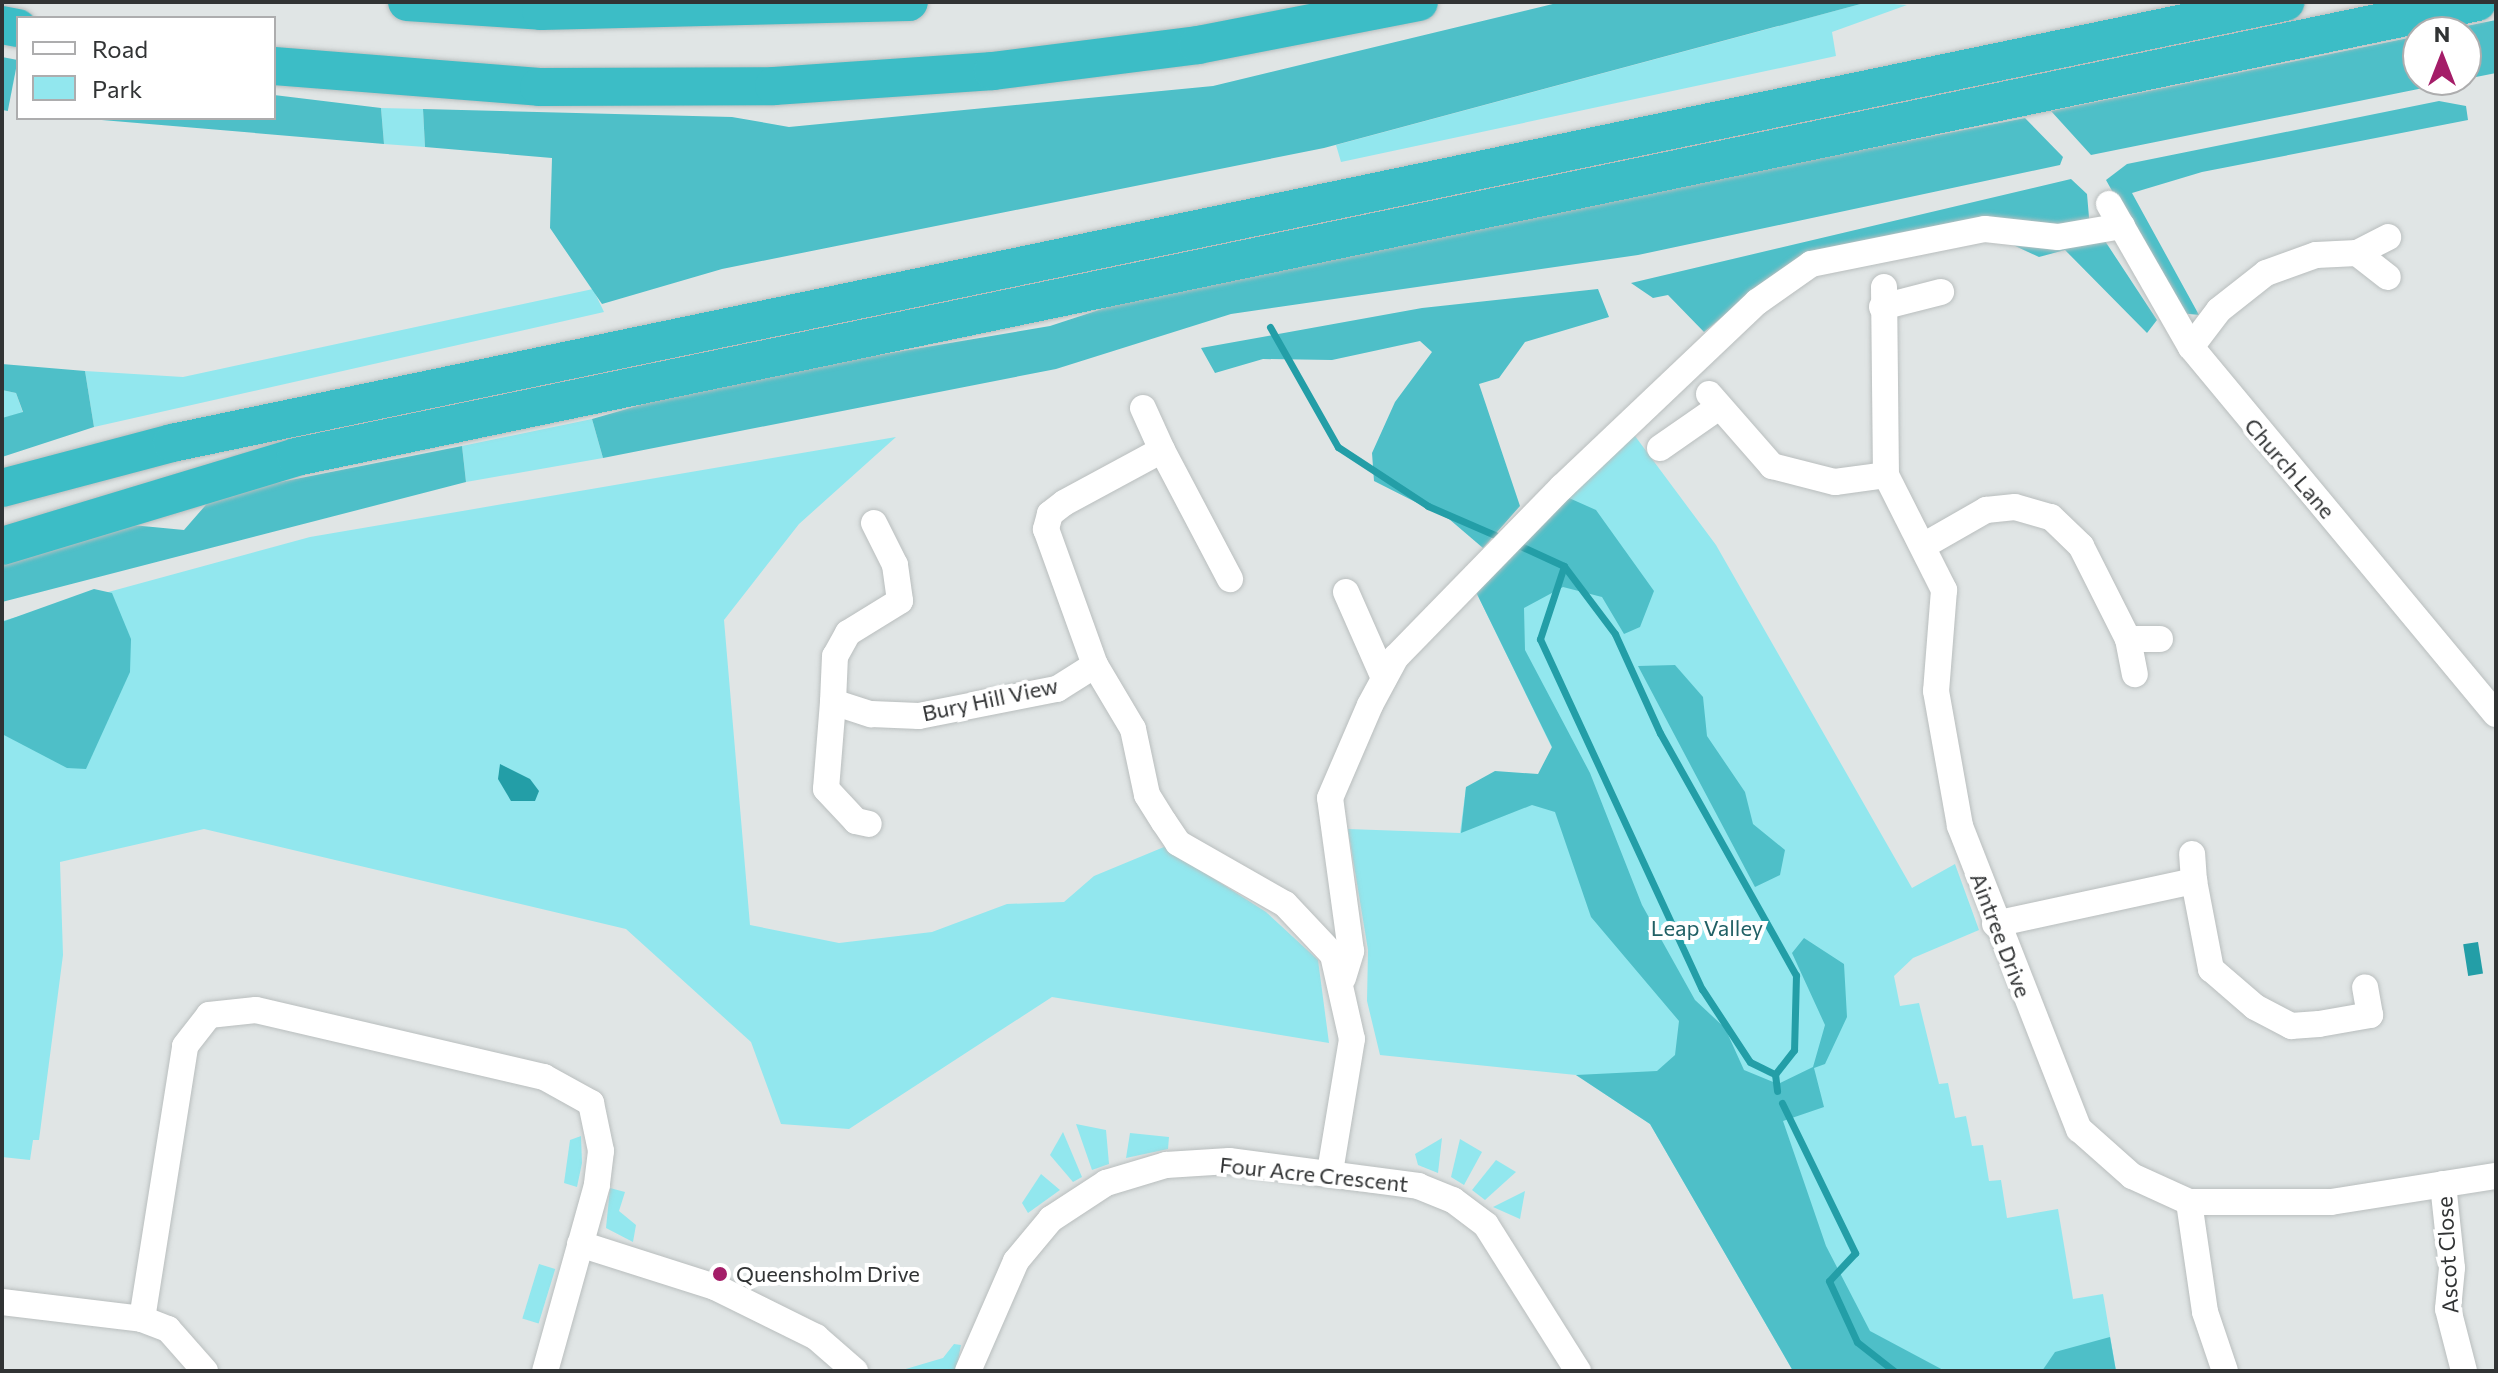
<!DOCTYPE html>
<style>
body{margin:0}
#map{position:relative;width:2498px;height:1373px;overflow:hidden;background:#e0e5e5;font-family:Commissioner,sans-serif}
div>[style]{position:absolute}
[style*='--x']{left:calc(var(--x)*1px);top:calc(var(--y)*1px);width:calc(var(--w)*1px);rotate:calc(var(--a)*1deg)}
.green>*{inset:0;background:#92e7ee;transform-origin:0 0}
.forest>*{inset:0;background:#4ebfc8;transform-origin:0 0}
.water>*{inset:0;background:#239ea7;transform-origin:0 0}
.stream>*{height:7px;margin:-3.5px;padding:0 3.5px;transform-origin:3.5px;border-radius:3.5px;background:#239ea7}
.roads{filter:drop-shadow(0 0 2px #b9bebe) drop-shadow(0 0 2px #b9bebe)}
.minor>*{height:26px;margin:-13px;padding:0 13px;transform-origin:13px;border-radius:13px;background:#fff}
.highway>*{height:38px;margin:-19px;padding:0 19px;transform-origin:19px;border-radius:19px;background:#3cbdc6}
.dots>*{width:22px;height:22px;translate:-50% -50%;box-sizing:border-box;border:4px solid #fff;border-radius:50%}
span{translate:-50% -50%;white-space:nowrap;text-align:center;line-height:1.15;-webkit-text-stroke:8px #fff;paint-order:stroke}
.street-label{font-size:22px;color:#313334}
.park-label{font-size:22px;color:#216065}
.poi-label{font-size:22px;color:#313334}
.left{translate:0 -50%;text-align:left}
.frame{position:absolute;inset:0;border:4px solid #313334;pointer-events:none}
.legend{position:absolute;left:16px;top:16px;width:260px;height:104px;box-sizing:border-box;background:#fff;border:2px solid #adadae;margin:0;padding:10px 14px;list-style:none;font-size:24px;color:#313334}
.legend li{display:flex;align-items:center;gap:16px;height:40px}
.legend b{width:40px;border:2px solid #adadae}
.north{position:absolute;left:2402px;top:16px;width:80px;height:80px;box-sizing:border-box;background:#fff;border:2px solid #adadae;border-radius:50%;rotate:0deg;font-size:22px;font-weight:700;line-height:32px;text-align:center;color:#313334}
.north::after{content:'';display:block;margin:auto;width:28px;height:36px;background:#a41d68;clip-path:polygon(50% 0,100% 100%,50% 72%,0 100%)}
</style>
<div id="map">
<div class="green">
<i style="clip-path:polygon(1868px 2px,1907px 5px,1832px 32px,1836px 56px,1341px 162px,1336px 145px)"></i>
<i style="clip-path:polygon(381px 108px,423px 109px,425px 147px,384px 144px)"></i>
<i style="clip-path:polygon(593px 289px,604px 312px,94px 427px,85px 371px,183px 377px)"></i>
<i style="clip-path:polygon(2px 390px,16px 393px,23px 413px,2px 418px)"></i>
<i style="clip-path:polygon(592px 419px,603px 458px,466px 482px,462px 446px)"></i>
<i style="clip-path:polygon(1632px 432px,1716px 545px,1912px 888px,1955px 864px,1979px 930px,1913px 958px,1894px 976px,1900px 1006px,1919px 1003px,1939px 1084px,1948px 1083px,1955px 1118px,1966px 1116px,1972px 1146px,1983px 1145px,1989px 1181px,2001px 1180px,2007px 1218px,2058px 1209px,2073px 1299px,2103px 1294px,2116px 1371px,1793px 1371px,1650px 1124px,1576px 1075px,1380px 1055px,1367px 1001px,1368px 950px,1348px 829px,1460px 833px,1466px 787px,1572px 789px,1476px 592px)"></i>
<i style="clip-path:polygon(896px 437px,799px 524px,724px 620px,750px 925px,839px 943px,932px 932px,1007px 904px,1064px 902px,1094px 876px,1164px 847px,1266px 912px,1318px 960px,1329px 1043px,1052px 997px,849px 1129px,781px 1124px,751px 1042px,626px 929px,204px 829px,60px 862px,63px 955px,39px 1140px,33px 1140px,30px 1160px,2px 1157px,2px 621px,310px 537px)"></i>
<i style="clip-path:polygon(1076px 1124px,1106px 1130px,1109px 1164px,1092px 1170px)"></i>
<i style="clip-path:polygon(1063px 1132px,1082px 1177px,1073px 1182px,1050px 1155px)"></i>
<i style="clip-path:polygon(1130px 1133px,1169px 1137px,1168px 1149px,1126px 1158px)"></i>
<i style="clip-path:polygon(581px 1136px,582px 1163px,577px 1187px,564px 1183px,570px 1140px)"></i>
<i style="clip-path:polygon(1442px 1138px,1438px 1173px,1418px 1165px,1415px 1154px)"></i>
<i style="clip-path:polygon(1460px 1139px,1482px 1152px,1464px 1185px,1451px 1177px)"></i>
<i style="clip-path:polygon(1496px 1160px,1516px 1172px,1485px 1200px,1472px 1190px)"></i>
<i style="clip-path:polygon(1041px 1174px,1060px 1190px,1028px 1213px,1022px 1203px)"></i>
<i style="clip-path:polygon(610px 1188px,625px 1192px,619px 1211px,636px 1225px,633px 1242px,606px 1228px)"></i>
<i style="clip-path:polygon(1525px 1191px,1520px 1219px,1493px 1207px)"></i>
<i style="left:539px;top:1264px;width:17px;height:57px;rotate:17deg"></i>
<i style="clip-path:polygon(954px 1344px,961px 1345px,956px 1371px,899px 1371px,943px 1358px)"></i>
</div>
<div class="forest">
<i style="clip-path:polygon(1561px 2px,1868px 2px,1324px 148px,722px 269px,602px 304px,550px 228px,552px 158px,425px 147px,423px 109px,732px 117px,789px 127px,1213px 86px)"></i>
<i style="clip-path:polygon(2496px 20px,2496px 73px,2466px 79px,2466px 32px,2436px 32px)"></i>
<i style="clip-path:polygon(2418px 36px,2418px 80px,2463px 80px,2091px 155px,2051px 111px)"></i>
<i style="left:2px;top:57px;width:16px;height:52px;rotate:11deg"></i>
<i style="clip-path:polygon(274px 95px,381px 108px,384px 144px,78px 118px,274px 118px)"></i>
<i style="clip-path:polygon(2439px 101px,2466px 106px,2468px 120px,2202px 172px,2132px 193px,2199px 315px,2180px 313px,2106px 180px,2127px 164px)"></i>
<i style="clip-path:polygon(2025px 118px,2063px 157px,2060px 165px,1638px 255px,1231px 314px,1056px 369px,603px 458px,592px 419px,720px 382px,1050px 326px,1114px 305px,1391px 242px)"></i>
<i style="clip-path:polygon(2071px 179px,2087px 194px,2090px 229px,2015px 224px,1767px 280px,1704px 332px,1668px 295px,1653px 298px,1631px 283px)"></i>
<i style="clip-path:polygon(1998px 238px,2105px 241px,2157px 320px,2147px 333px,2065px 250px,2039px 257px)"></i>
<i style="clip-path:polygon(1598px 289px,1609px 317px,1525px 342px,1499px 378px,1479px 384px,1520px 506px,1483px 548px,1449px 519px,1374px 481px,1372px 453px,1395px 402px,1432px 352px,1420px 341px,1332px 360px,1263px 359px,1215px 373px,1201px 348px,1422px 308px)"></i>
<i style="clip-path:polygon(2px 364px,85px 371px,94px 427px,2px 457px,2px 418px,23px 412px,16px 393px,2px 390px)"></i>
<i style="clip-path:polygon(462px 446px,466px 482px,2px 602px,2px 565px,132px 525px,184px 530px,211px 499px,240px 490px)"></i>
<i style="clip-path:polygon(1569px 498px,1596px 510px,1654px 591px,1640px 627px,1624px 634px,1602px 597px,1563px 587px,1524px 608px,1525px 650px,1590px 773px,1642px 905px,1695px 1000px,1725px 1028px,1744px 1070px,1778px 1084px,1813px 1067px,1825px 1025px,1792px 953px,1804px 938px,1844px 964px,1847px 1017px,1825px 1064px,1814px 1068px,1824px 1107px,1783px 1121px,1826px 1246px,1870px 1331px,1945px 1371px,1793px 1371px,1650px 1124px,1576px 1075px,1657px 1071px,1675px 1055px,1679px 1021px,1591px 917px,1555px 812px,1532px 805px,1461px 833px,1466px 787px,1495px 771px,1538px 774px,1552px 747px,1476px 592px)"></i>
<i style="clip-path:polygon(94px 589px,112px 593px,131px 639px,130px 672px,86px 769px,67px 768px,2px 734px,2px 622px)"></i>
<i style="clip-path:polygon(1675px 665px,1703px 697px,1707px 736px,1745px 792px,1753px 824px,1785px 850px,1780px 875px,1755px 887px,1638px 666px)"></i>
<i style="clip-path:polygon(2110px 1337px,2116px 1371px,2042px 1371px,2055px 1352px)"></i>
</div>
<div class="water">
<i style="clip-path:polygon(500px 764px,530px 779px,539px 791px,535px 801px,511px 801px,498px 779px)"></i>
<i style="left:2478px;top:942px;width:32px;height:15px;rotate:81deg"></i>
</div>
<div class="stream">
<i style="--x:1270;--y:327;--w:138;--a:60.5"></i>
<i style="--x:1338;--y:447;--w:108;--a:33.2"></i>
<i style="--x:1428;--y:506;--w:81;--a:23.4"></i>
<i style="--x:1514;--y:543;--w:55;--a:24.7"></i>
<i style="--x:1564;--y:566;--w:85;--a:53.1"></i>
<i style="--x:1615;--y:634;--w:109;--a:65.6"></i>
<i style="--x:1660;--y:733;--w:278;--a:60.7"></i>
<i style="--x:1796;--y:975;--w:75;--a:91.5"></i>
<i style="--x:1794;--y:1050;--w:31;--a:128"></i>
<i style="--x:1775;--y:1074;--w:17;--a:83"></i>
<i style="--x:1564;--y:566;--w:77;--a:108.2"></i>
<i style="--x:1540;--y:639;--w:386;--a:65.2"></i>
<i style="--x:1702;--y:989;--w:87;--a:56.7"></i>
<i style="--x:1750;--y:1062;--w:28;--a:26"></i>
<i style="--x:1782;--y:1103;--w:167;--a:64"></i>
<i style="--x:1855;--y:1253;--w:38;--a:133"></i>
<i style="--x:1829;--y:1281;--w:67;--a:65.3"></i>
<i style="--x:1857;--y:1342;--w:47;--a:38.1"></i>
</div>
<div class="roads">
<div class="minor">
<i style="--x:2109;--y:204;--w:165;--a:60.2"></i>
<i style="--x:2191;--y:347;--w:477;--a:50.3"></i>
<i style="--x:2357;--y:253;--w:35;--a:-27"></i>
<i style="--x:1884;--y:287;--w:188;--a:89.4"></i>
<i style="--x:1886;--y:475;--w:129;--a:63.2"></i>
<i style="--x:1944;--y:590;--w:101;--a:94.5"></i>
<i style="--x:1936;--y:691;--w:137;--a:79.9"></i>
<i style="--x:1960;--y:826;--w:326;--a:68.6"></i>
<i style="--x:2079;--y:1129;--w:71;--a:41.6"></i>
<i style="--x:2132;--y:1176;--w:63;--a:24.5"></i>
<i style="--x:2189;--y:1202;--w:142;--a:0"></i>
<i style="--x:2331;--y:1202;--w:167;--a:-9"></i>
<i style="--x:1882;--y:307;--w:61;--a:-14.3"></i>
<i style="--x:2191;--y:347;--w:46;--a:-52.9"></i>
<i style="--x:2219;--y:310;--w:60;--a:-38.2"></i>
<i style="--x:2266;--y:273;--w:53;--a:-19.8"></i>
<i style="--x:2316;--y:255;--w:41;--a:-2.8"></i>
<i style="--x:2357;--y:253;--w:39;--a:38"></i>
<i style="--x:1709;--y:394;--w:96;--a:48.8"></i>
<i style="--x:1772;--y:466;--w:65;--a:14.3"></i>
<i style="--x:1835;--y:482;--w:51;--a:-7.8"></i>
<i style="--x:1143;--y:408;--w:46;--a:65.7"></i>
<i style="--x:1162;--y:450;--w:111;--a:151.6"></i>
<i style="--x:1064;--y:503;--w:18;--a:142"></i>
<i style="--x:1050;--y:514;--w:16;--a:105"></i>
<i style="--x:1046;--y:529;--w:145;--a:70.2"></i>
<i style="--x:1095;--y:665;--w:74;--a:59.3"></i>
<i style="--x:1133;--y:729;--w:67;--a:78"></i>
<i style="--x:1147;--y:795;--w:32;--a:58"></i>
<i style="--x:1164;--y:822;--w:25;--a:56"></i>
<i style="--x:1178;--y:843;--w:123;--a:29.7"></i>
<i style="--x:1285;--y:904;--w:70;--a:46.7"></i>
<i style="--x:1333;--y:955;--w:86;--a:77.3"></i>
<i style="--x:1352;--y:1039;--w:135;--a:99.4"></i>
<i style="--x:1660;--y:448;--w:72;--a:-34.8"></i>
<i style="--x:1162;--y:450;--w:146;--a:62.2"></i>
<i style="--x:874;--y:523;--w:47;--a:63.4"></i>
<i style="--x:895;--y:565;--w:36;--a:82"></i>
<i style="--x:900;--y:601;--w:61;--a:148.4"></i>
<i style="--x:848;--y:633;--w:26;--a:119"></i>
<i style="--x:835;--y:656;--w:46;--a:92.5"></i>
<i style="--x:833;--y:702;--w:40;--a:18"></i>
<i style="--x:871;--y:714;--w:48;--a:2.4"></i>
<i style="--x:919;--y:716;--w:141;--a:-11.1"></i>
<i style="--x:1057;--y:689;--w:45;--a:-32.3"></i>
<i style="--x:1923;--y:546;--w:73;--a:-29.7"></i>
<i style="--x:1986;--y:510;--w:29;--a:-6"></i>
<i style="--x:2015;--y:507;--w:37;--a:16"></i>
<i style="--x:2051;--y:517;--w:42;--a:44"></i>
<i style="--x:2081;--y:546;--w:104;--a:63.2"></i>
<i style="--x:2128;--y:639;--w:36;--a:79"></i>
<i style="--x:1346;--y:592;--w:94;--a:66.2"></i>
<i style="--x:2128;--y:639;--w:32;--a:0"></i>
<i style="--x:833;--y:702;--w:87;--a:94.6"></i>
<i style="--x:826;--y:789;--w:44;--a:46.8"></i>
<i style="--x:856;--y:821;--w:13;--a:13"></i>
<i style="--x:2194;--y:881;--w:90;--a:79.1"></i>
<i style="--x:2211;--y:969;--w:58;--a:40.8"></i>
<i style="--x:2255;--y:1007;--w:41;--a:27.8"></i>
<i style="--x:2291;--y:1026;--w:28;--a:-4"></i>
<i style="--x:2319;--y:1024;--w:52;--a:-10"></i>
<i style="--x:2370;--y:1015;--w:28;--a:-100"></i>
<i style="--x:1995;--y:924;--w:204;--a:-12.2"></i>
<i style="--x:2194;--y:881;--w:27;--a:-94"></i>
<i style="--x:1343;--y:978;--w:28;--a:-73"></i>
<i style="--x:1351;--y:951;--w:154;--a:-97.8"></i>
<i style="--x:1330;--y:798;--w:101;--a:-66.7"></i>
<i style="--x:1370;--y:705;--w:55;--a:-61.6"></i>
<i style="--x:1396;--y:657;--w:238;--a:-45.7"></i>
<i style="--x:1562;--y:487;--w:269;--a:-43.5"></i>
<i style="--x:1757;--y:302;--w:66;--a:-35.1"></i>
<i style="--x:1811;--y:264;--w:177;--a:-11.4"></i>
<i style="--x:1985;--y:229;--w:73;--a:6.3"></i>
<i style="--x:2058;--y:237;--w:65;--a:-9.8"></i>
<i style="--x:2443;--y:1184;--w:84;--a:83.9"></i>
<i style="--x:2452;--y:1268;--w:41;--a:95.6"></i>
<i style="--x:2448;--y:1309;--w:64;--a:75.5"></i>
<i style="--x:2189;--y:1202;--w:111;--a:81.7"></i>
<i style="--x:2205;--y:1312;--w:62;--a:71.3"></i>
<i style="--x:580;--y:1244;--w:142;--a:17.7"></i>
<i style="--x:715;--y:1287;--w:113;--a:26.3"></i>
<i style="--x:816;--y:1337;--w:52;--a:41.1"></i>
<i style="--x:2;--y:1302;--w:141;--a:6.9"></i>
<i style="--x:142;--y:1319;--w:28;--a:21"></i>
<i style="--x:168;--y:1329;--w:56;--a:48.6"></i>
<i style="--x:142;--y:1319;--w:276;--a:-81"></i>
<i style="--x:185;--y:1046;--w:39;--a:-52"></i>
<i style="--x:209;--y:1015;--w:47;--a:-6.1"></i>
<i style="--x:256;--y:1010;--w:296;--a:13.1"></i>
<i style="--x:544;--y:1077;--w:54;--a:29"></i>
<i style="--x:591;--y:1103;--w:49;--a:78.2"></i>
<i style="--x:601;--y:1151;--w:34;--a:97"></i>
<i style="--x:597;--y:1185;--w:193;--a:105.6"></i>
<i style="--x:968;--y:1371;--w:120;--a:-66.4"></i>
<i style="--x:1016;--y:1261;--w:55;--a:-50.2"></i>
<i style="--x:1051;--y:1219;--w:66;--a:-33.2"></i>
<i style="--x:1106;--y:1183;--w:63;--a:-16.7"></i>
<i style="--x:1166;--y:1165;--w:63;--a:-3.6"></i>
<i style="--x:1229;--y:1161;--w:191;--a:7.5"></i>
<i style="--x:1418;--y:1186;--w:38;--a:22"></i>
<i style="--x:1453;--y:1200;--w:41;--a:37.1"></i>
<i style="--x:1486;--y:1225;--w:173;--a:57.8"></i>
</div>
<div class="highway">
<i style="--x:407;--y:2;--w:134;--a:3.8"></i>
<i style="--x:541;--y:11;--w:368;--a:-1.4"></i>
<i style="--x:2;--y:25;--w:16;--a:11"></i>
<i style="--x:274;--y:66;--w:266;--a:4.5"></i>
<i style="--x:539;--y:87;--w:235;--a:-0.2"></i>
<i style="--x:774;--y:86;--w:220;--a:-3.9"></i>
<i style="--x:993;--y:71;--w:207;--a:-7.2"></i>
<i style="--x:1198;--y:45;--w:225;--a:-11"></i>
<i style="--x:2;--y:488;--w:176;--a:-14.8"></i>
<i style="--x:172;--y:443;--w:2159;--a:-11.79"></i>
<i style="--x:2;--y:546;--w:307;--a:-16.8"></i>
<i style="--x:296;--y:457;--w:2228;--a:-11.78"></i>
</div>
</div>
<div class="dots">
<i style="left:720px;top:1274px;background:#a41d68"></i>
</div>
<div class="street-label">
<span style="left:2290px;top:468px;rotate:49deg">Church Lane</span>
<span style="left:990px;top:699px;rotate:-12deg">Bury Hill View</span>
<span style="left:2001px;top:935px;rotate:69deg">Aintree Drive</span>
<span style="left:1314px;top:1174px;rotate:6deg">Four Acre Crescent</span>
<span style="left:2447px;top:1255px;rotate:-93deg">Ascot Close</span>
</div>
<div class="park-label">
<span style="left:1707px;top:928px">Leap Valley</span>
</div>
<div class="poi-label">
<span class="left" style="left:736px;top:1274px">Queensholm Drive</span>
</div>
<div class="frame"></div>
<ul class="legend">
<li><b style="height:10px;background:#fff"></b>Road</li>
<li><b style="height:22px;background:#92e7ee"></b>Park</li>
</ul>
<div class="north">N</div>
</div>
